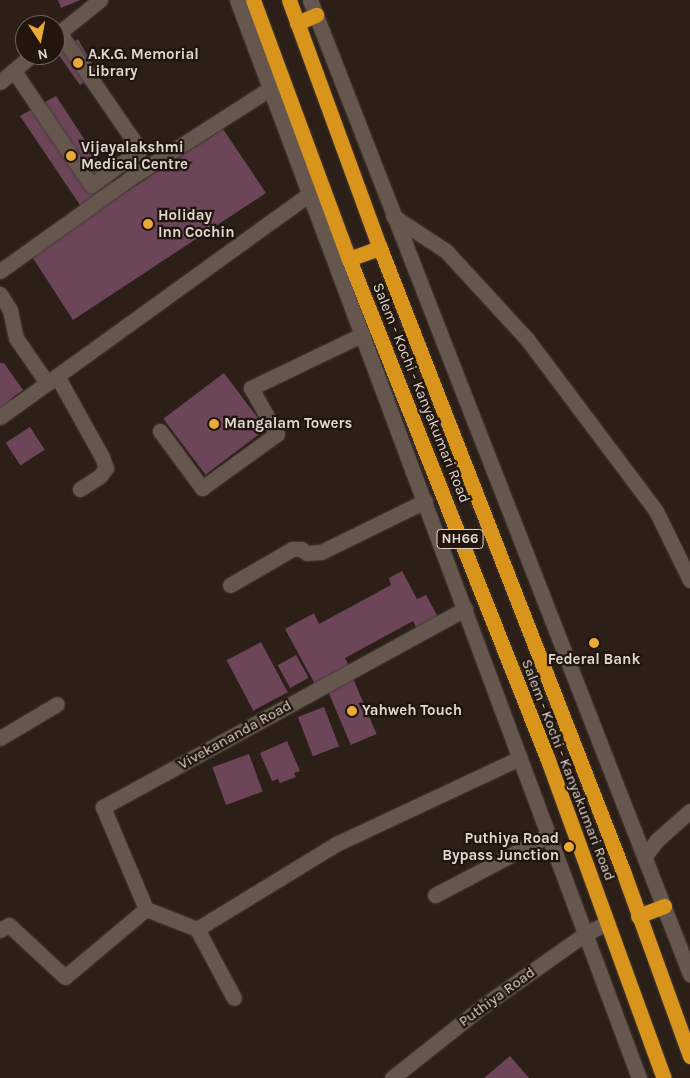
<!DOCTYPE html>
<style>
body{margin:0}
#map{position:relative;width:690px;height:1078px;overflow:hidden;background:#2b1f17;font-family:Karla,sans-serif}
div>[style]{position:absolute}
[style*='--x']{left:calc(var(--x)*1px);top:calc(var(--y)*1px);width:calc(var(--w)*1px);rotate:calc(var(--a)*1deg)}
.building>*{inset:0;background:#6c4559;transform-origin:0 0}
.roads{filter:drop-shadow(0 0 1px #443a35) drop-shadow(0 0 1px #443a35)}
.minor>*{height:15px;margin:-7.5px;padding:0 7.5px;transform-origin:7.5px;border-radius:7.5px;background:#65564e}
.highway>*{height:15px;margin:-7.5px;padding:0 7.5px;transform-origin:7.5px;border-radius:7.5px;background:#d8941b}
.dots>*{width:14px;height:14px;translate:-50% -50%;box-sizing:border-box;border:2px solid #21150e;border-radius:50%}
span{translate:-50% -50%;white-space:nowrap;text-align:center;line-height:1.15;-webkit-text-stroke:4.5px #21150e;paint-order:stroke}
.shield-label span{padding:1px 4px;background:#21150e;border:1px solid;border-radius:4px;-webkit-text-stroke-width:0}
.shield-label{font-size:14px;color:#dfd7d2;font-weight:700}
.poi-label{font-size:15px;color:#dfd7d2;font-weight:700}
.left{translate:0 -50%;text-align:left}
.right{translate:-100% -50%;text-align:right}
.street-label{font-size:15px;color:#dfd7d2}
.north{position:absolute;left:15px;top:15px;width:50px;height:50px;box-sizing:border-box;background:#21150e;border:1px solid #6d635c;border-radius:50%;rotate:169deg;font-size:14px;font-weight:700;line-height:20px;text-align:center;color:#dfd7d2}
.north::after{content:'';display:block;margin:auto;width:18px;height:22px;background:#eaaa38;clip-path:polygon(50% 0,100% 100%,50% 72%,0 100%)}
</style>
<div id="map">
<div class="building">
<i style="clip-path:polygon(58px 0,80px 0,61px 8px)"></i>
<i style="clip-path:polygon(78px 39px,97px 73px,80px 85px,58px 54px)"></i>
<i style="clip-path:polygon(56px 96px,121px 195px,223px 129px,266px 193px,73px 320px,31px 255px,88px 217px,20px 116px)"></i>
<i style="clip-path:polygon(0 363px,4px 363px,23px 390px,11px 399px,12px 404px,0 413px)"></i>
<i style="left:224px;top:373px;width:70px;height:76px;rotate:53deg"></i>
<i style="left:30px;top:427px;width:27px;height:29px;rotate:57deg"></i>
<i style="clip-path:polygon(402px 571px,417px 599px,426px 595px,438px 617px,417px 629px,413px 621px,345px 658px,350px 668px,316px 686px,285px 629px,314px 613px,319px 624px,391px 585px,389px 578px)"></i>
<i style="left:261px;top:642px;width:57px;height:39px;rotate:62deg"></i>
<i style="left:296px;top:655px;width:26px;height:21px;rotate:61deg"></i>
<i style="left:352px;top:676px;width:63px;height:28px;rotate:67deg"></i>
<i style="left:324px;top:707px;width:42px;height:28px;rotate:69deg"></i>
<i style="clip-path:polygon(287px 741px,300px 771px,294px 773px,296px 777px,280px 783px,278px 779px,272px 781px,260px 753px)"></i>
<i style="left:249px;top:754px;width:40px;height:39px;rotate:70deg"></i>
<i style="clip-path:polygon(510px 1056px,529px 1078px,484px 1078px)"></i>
</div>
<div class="roads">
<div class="minor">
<i style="--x:237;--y:0;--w:1151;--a:69.55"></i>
<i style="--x:310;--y:0;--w:1046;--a:68.69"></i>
<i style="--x:55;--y:36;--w:58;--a:-38.7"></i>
<i style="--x:14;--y:71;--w:138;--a:56"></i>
<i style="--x:91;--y:185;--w:60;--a:-35.5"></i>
<i style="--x:140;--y:150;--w:143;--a:-124.5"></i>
<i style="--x:0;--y:82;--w:42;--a:-40.2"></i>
<i style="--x:393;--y:216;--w:64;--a:33.4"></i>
<i style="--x:446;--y:251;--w:120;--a:47.4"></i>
<i style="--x:527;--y:339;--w:215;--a:53.1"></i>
<i style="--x:656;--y:511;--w:77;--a:63.8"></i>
<i style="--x:0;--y:271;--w:158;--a:-35.5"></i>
<i style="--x:129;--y:179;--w:169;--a:-32.7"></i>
<i style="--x:0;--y:294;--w:19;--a:58"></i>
<i style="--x:10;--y:310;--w:29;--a:78"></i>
<i style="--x:16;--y:338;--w:55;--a:55.4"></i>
<i style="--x:57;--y:376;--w:93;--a:60.9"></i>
<i style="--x:102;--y:457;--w:12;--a:70"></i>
<i style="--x:106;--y:468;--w:10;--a:127"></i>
<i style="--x:100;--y:476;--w:24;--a:147"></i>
<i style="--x:0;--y:417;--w:383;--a:-35.8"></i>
<i style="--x:160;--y:431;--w:71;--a:53.6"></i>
<i style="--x:202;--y:488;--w:92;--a:-35.8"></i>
<i style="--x:277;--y:434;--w:53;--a:-119.5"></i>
<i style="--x:251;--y:388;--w:124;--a:-25.7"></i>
<i style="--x:230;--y:585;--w:72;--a:-30.1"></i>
<i style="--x:292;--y:549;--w:9;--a:0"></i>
<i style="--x:301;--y:549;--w:7;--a:34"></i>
<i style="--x:307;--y:553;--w:14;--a:-4"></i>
<i style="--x:321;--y:552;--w:116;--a:-26.1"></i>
<i style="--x:0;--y:738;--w:66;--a:-30.8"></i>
<i style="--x:645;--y:856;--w:20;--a:-53"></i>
<i style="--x:657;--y:840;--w:44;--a:-41.3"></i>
<i style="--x:435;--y:895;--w:129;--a:-27.8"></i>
<i style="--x:146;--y:909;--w:111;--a:-112.9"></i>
<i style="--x:103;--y:807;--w:413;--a:-28.7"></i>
<i style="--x:197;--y:929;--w:78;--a:61.8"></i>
<i style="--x:0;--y:930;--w:10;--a:-29"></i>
<i style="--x:9;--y:925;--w:76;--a:42.9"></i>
<i style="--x:65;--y:977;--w:106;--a:-40"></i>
<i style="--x:146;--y:909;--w:55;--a:21.4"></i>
<i style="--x:197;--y:929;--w:163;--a:-31.4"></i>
<i style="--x:336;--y:844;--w:203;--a:-25.1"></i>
<i style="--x:392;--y:1078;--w:116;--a:-38.4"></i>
<i style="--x:483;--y:1006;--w:125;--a:-35.2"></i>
<i style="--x:585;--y:934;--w:25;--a:-27"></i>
</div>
<div class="highway">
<i style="--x:253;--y:0;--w:276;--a:69.7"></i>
<i style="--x:349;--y:259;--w:539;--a:68.34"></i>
<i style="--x:548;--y:760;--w:338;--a:70"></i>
<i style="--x:289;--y:0;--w:264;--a:69.9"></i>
<i style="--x:380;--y:248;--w:669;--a:68.69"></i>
<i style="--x:623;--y:871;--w:197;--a:70.1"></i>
<i style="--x:297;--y:23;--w:21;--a:-23"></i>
<i style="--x:349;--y:259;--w:33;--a:-20"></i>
<i style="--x:638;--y:916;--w:28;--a:-21"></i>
</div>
</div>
<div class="dots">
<i style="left:78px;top:63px;background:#eaaa38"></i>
<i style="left:71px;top:156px;background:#eaaa38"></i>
<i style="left:148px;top:224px;background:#eaaa38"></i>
<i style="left:214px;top:424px;background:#eaaa38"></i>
<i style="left:594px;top:643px;background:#eaaa38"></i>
<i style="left:352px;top:711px;background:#eaaa38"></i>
<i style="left:569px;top:847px;background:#eaaa38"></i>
</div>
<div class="shield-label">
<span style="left:460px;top:539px">NH66</span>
</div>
<div class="poi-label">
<span class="left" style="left:88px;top:63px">A.K.G. Memorial<br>Library</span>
<span class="left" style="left:81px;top:156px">Vijayalakshmi<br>Medical Centre</span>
<span class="left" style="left:158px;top:224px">Holiday<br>Inn Cochin</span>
<span class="left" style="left:224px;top:424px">Mangalam Towers</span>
<span style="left:594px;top:660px">Federal Bank</span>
<span class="left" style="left:362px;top:711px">Yahweh Touch</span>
<span class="right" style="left:559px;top:847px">Puthiya Road<br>Bypass Junction</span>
</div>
<div class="street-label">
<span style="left:421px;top:393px;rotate:68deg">Salem - Kochi - Kanyakumari Road</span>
<span style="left:235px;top:735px;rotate:-29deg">Vivekananda Road</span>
<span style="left:568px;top:770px;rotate:69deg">Salem - Kochi - Kanyakumari Road</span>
<span style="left:497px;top:997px;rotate:-36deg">Puthiya Road</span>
</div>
<div class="north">N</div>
</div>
